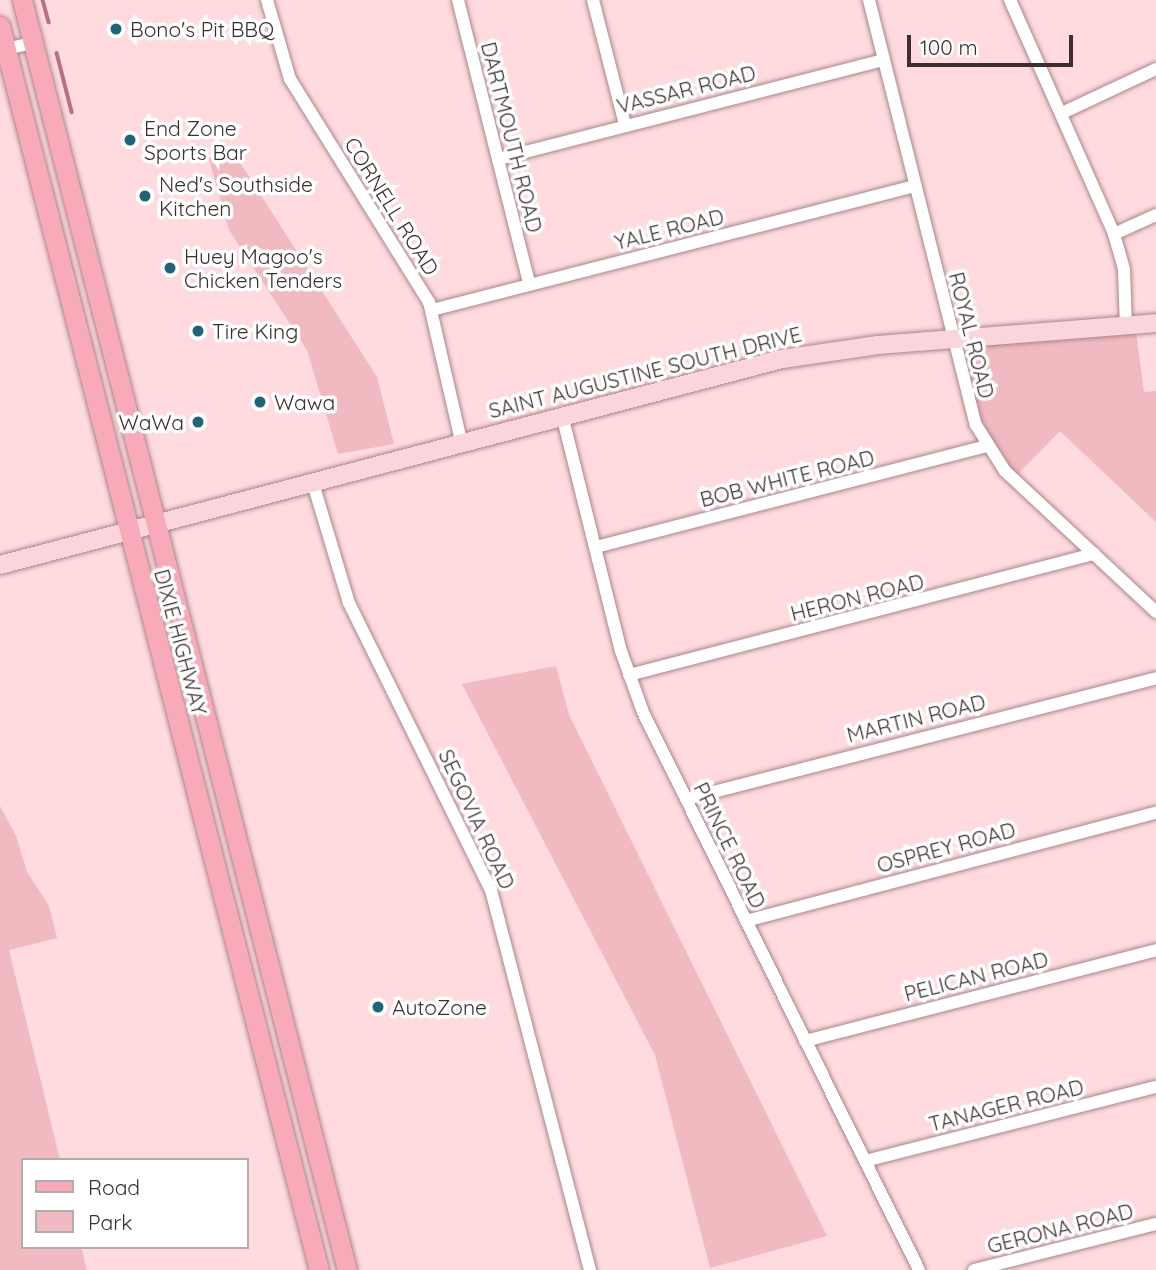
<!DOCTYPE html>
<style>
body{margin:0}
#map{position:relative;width:1156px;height:1270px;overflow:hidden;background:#ffdade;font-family:Quicksand,sans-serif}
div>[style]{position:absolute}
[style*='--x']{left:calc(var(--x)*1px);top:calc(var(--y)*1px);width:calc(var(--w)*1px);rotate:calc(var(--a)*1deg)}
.green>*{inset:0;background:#f1b9c0}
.stream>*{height:3.5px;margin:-1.75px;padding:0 1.75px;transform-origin:1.75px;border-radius:1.75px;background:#b7727c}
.roads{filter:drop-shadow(0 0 2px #a9878b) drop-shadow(0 0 2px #a9878b)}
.street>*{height:12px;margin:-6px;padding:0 6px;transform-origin:6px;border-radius:6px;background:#fff}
.secondary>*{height:18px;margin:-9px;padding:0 9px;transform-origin:9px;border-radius:9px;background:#fbd5dc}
.primary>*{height:19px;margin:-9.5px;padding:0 9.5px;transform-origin:9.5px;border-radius:9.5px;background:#f8aab9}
.dots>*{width:19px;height:19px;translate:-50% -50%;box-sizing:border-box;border:4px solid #fff;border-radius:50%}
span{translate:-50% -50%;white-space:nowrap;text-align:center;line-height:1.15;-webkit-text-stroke:7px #fff;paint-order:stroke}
.poi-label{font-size:21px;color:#3d2f31}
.left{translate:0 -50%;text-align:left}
.right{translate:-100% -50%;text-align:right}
.street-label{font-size:21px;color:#3d2f31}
.legend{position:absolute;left:21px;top:1158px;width:228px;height:91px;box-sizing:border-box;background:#fff;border:2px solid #b1acad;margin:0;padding:9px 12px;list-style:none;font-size:21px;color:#3d2f31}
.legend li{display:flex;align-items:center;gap:14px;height:35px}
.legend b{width:35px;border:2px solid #b1acad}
.scale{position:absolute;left:907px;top:35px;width:166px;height:32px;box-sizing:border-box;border:4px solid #3d2f31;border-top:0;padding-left:9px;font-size:21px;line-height:24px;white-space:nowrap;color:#3d2f31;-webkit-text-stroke:5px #fff;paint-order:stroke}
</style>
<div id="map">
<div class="green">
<i style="clip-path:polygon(232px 150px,377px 377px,394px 444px,338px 454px,307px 350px,229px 230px,208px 156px)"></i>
<i style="clip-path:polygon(1136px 332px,1144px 392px,1156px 391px,1156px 522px,1060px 431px,1012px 480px,984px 446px,955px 346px)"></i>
<i style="clip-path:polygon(556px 666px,569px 715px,827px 1236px,710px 1268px,655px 1055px,462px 684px)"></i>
<i style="clip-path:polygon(0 806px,16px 836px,27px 872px,49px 906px,57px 938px,9px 950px,60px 1160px,23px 1160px,23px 1247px,81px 1247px,87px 1270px,0 1270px)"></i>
</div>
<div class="stream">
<i style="--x:43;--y:0;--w:23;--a:75"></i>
<i style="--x:57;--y:53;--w:61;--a:75.7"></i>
</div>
<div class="roads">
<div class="street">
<i style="--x:267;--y:0;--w:82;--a:73.8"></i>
<i style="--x:290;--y:79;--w:263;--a:58.1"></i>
<i style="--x:429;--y:302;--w:143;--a:77"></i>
<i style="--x:458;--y:0;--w:292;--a:75.9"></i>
<i style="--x:593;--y:0;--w:129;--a:75.6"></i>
<i style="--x:869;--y:0;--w:438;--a:75.9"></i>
<i style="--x:976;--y:425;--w:54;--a:57.8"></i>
<i style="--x:1005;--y:471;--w:207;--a:43"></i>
<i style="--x:1010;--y:0;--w:256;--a:66"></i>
<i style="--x:1114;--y:234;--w:37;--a:74"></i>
<i style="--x:1124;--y:270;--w:56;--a:88"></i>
<i style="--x:6;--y:49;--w:28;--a:-13"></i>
<i style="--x:1062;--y:113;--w:104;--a:-25.1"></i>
<i style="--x:498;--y:159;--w:398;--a:-14.4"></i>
<i style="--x:1114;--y:234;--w:46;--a:-24.3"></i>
<i style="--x:432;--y:310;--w:499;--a:-14.4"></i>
<i style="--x:562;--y:415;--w:243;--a:76"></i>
<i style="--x:621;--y:651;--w:65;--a:70.2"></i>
<i style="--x:643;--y:712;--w:623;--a:63.68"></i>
<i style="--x:312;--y:480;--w:128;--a:73.3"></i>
<i style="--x:349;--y:603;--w:320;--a:63.7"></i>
<i style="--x:491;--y:890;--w:393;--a:75.4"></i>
<i style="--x:596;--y:547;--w:403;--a:-14.5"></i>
<i style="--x:629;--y:675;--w:481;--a:-14.6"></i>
<i style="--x:686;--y:799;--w:485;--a:-14.4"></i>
<i style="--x:746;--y:921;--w:424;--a:-14.8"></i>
<i style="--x:805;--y:1041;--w:363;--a:-14.5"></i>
<i style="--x:865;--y:1161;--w:300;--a:-14.3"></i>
<i style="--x:974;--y:1270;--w:188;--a:-14.2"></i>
</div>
<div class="secondary">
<i style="--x:0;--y:565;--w:809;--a:-14.76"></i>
<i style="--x:782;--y:359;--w:97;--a:-8.3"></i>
<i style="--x:878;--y:345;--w:279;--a:-4.5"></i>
</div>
<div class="primary">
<i style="--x:22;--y:0;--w:1311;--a:75.65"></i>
<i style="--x:0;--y:26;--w:1284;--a:75.62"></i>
</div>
</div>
<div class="dots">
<i style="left:116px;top:29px;background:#226477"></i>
<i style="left:130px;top:140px;background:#226477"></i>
<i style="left:145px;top:196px;background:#226477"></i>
<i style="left:170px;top:268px;background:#226477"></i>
<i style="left:198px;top:331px;background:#226477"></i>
<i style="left:260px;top:402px;background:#226477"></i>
<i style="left:198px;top:422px;background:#226477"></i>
<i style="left:378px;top:1007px;background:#226477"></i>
</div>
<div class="poi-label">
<span class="left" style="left:130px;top:29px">Bono's Pit BBQ</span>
<span class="left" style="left:144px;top:140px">End Zone<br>Sports Bar</span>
<span class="left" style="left:159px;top:196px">Ned's Southside<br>Kitchen</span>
<span class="left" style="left:184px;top:268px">Huey Magoo's<br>Chicken Tenders</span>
<span class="left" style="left:212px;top:331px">Tire King</span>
<span class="left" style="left:274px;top:402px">Wawa</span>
<span class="right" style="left:184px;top:422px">WaWa</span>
<span class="left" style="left:392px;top:1007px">AutoZone</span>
</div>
<div class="street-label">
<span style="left:686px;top:89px;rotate:-14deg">VASSAR ROAD</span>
<span style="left:512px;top:137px;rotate:76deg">DARTMOUTH ROAD</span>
<span style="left:392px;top:206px;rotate:58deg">CORNELL ROAD</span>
<span style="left:669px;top:229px;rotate:-14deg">YALE ROAD</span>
<span style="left:972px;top:335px;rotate:76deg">ROYAL ROAD</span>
<span style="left:645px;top:372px;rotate:-14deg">SAINT AUGUSTINE SOUTH DRIVE</span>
<span style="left:787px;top:478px;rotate:-14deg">BOB WHITE ROAD</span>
<span style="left:857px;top:597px;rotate:-14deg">HERON ROAD</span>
<span style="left:181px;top:642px;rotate:75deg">DIXIE HIGHWAY</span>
<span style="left:916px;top:718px;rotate:-14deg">MARTIN ROAD</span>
<span style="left:477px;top:819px;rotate:65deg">SEGOVIA ROAD</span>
<span style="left:730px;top:845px;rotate:64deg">PRINCE ROAD</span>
<span style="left:946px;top:847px;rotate:-15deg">OSPREY ROAD</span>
<span style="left:976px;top:976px;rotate:-14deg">PELICAN ROAD</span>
<span style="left:1006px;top:1105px;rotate:-14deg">TANAGER ROAD</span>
<span style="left:1060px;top:1228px;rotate:-14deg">GERONA ROAD</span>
</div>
<ul class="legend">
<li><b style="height:9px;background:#f8aab9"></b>Road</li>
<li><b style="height:19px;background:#f1b9c0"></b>Park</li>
</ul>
<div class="scale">100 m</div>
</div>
